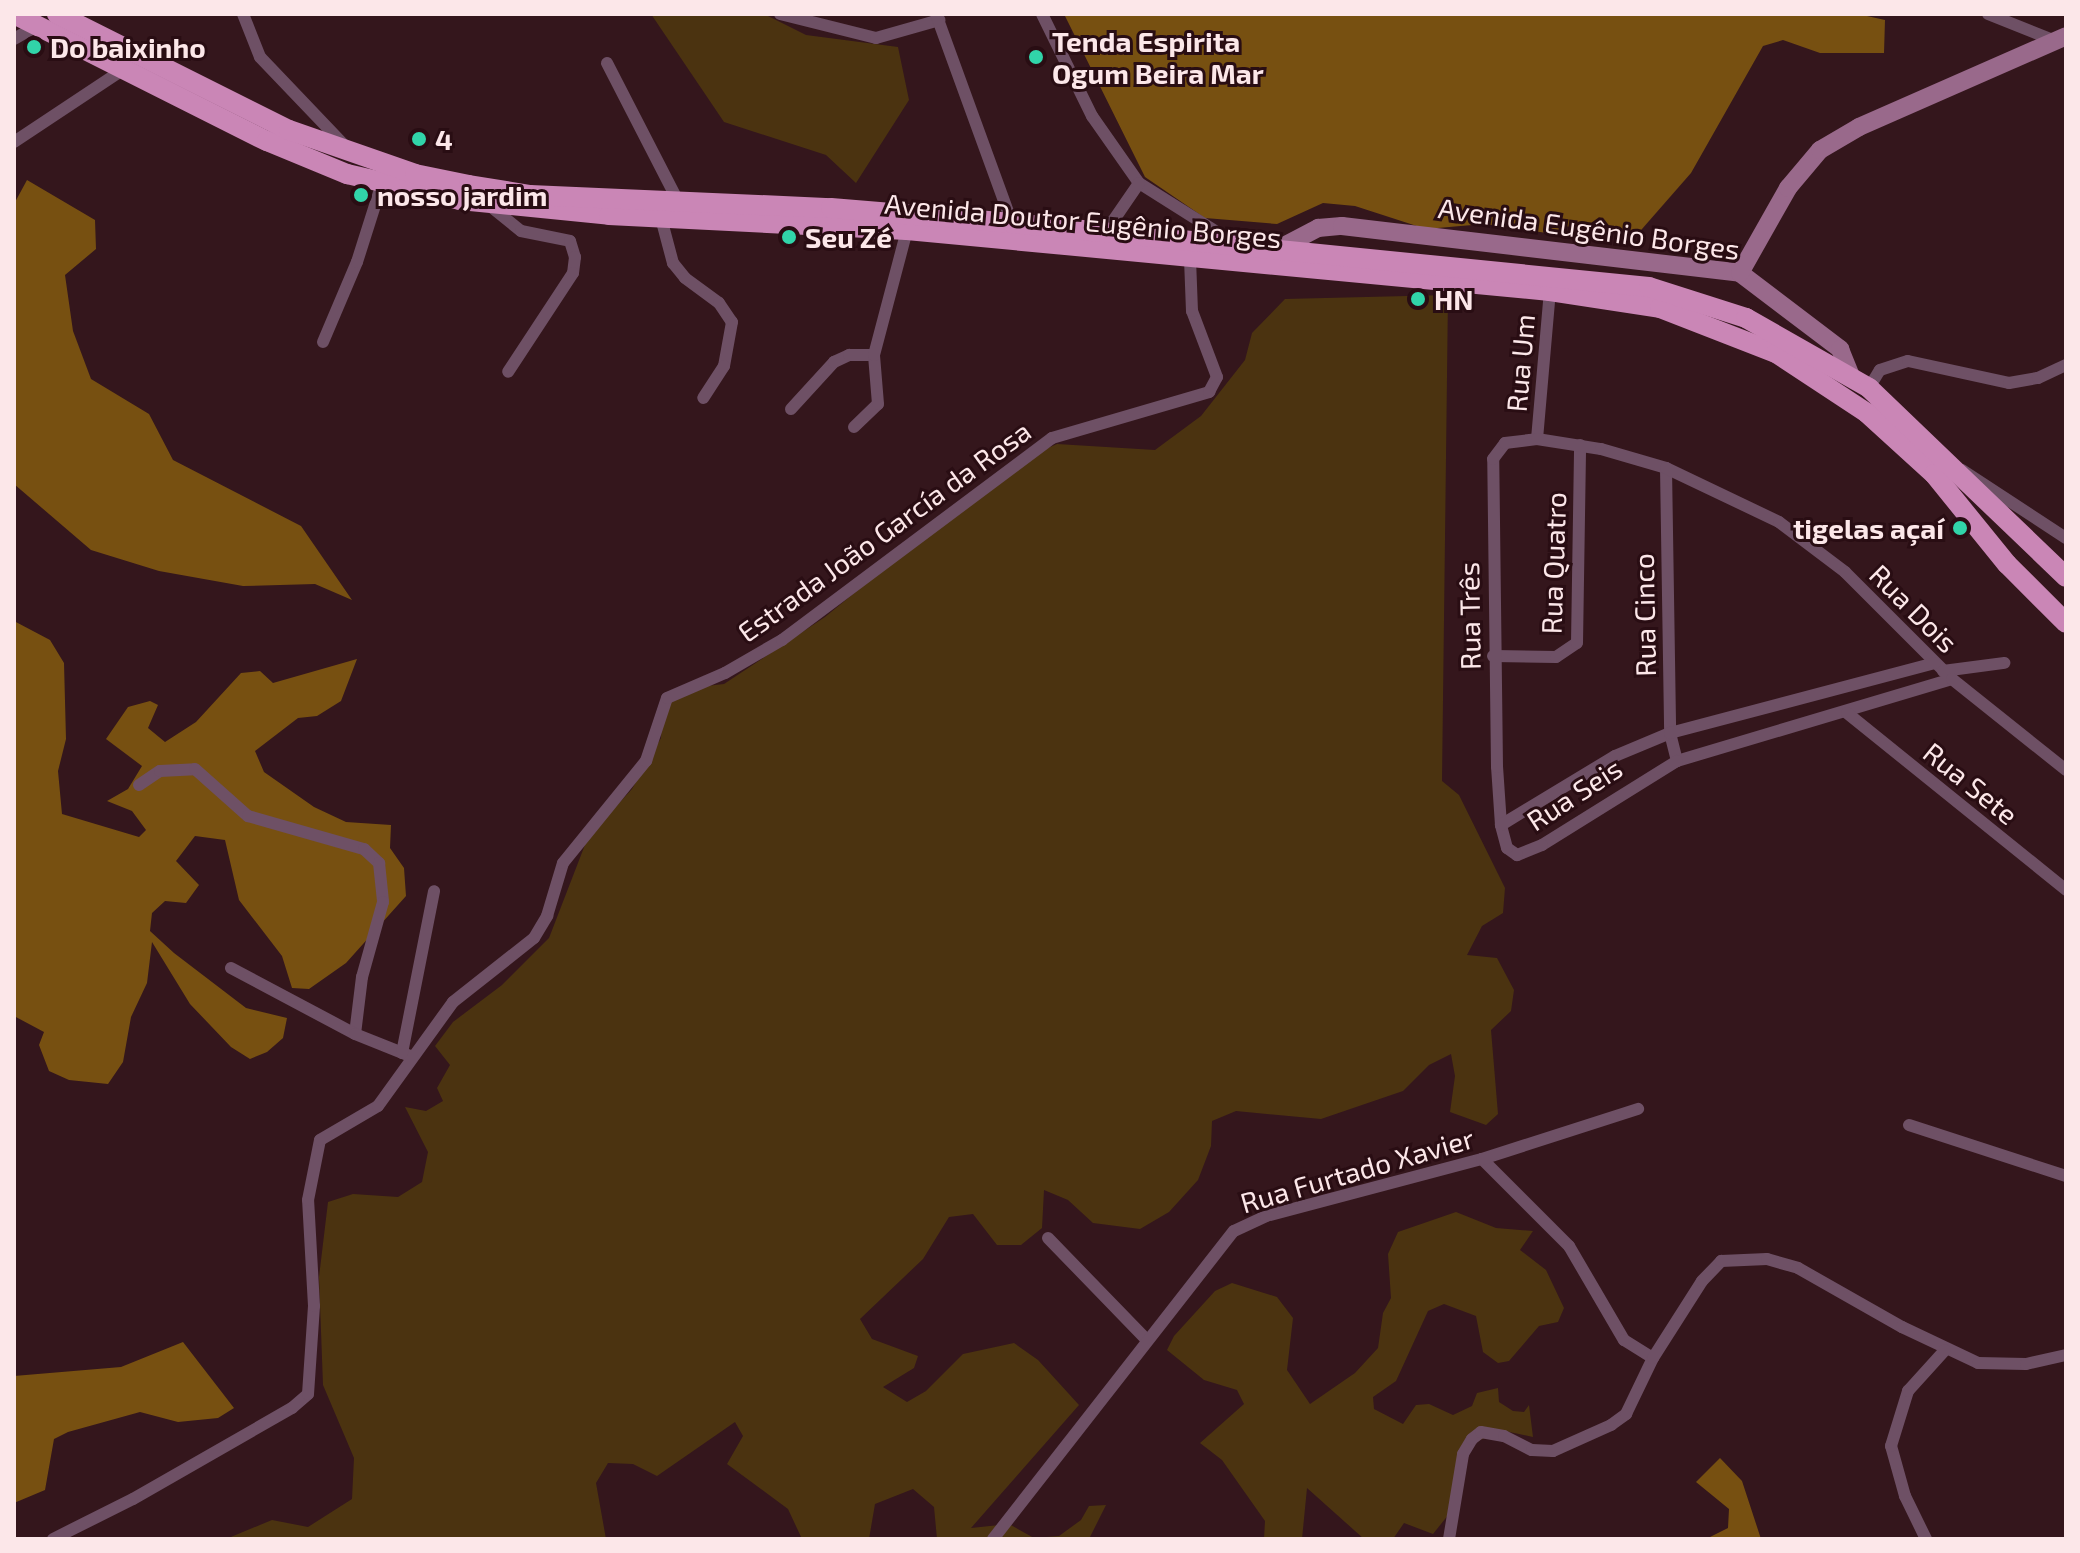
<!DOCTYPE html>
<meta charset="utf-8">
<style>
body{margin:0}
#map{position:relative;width:2080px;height:1553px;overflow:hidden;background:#34161c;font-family:"Exo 2",sans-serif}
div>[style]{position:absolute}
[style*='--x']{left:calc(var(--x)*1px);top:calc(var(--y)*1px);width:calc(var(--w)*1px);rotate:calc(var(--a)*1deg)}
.green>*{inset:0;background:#4b3310}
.forest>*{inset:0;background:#775011}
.minor>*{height:12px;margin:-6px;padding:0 6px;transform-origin:6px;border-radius:6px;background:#6e5065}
.secondary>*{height:18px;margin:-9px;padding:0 9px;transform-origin:9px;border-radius:9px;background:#99698b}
.trunk>*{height:20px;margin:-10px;padding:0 10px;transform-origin:10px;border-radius:10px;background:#ca86b6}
.dots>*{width:22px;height:22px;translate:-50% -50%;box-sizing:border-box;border:4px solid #290d13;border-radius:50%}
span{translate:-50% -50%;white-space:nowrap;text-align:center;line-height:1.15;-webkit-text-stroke:6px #290d13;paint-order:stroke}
.poi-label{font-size:28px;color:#fce7e9;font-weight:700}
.left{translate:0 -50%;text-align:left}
.right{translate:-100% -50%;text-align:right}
.street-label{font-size:28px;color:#fce7e9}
.frame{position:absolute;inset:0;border:16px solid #fce7e9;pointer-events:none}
</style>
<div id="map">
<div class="green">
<i style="clip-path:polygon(651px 14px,764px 14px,806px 35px,898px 47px,909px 100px,856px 183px,826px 155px,724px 122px)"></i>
<i style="clip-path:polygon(1448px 295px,1442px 781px,1459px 795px,1505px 888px,1503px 913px,1482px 926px,1467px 955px,1497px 958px,1514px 990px,1511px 1011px,1491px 1030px,1498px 1114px,1486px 1125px,1450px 1112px,1455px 1076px,1451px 1054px,1429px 1065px,1403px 1091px,1321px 1119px,1236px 1111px,1212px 1121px,1211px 1146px,1198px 1180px,1169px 1212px,1140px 1229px,1093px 1223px,1068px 1200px,1044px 1190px,1042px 1228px,1021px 1245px,997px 1245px,973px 1214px,949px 1217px,923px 1259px,860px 1319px,872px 1339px,918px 1356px,914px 1368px,883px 1387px,907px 1402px,926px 1391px,963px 1354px,1014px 1343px,1038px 1360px,1079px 1405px,971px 1528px,1009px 1524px,1034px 1538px,1059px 1536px,1081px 1520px,1089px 1506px,1106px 1505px,1089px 1539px,937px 1539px,934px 1507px,913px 1489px,875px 1504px,869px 1539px,802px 1539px,788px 1509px,727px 1464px,743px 1436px,735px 1422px,657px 1476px,633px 1464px,608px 1463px,596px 1483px,606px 1539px,226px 1539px,272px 1520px,308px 1527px,352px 1499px,354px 1458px,323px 1385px,319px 1277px,328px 1202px,353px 1194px,398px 1197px,422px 1182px,428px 1152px,405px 1107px,426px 1111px,443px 1101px,437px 1088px,450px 1065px,435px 1046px,453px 1022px,502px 985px,549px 938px,588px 837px,632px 789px,661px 738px,662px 709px,689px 688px,724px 684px,825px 617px,957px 509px,1039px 452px,1057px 444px,1155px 450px,1201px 416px,1245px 360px,1252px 333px,1285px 299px)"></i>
<i style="clip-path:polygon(1456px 1212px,1496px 1228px,1533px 1231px,1520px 1250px,1546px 1270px,1564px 1308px,1558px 1322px,1539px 1326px,1509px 1361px,1498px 1363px,1483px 1352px,1476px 1316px,1444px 1304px,1428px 1311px,1396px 1381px,1373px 1397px,1374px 1409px,1403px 1424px,1416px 1405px,1429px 1404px,1453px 1415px,1472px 1406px,1477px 1393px,1498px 1388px,1499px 1402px,1513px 1411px,1524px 1412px,1529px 1405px,1533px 1437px,1505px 1431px,1469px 1444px,1457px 1504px,1433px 1534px,1404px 1523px,1393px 1539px,1364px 1539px,1307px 1488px,1302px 1539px,1264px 1539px,1265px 1521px,1222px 1460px,1200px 1443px,1244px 1404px,1237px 1390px,1204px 1380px,1167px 1350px,1174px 1336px,1215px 1291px,1232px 1283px,1277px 1297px,1293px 1318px,1287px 1370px,1310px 1404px,1355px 1373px,1378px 1348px,1383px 1313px,1391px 1298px,1388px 1254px,1398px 1232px)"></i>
</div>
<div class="forest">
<i style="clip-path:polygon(1064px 14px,1858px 14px,1885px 20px,1884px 53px,1820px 53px,1783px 40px,1763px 46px,1691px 173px,1635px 237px,1558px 225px,1575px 237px,1484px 224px,1426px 229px,1355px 206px,1323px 203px,1277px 224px,1205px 218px,1145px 177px)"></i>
<i style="clip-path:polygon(27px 180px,95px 220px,96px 249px,65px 275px,73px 331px,91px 379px,149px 414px,173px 460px,301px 526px,352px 600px,315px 584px,243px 586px,159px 571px,91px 550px,14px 484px,14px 204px)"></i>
<i style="clip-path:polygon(14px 621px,50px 640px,64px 663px,66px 739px,58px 771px,62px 814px,139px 837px,146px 830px,132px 811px,107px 801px,128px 789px,142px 766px,106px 739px,128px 707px,150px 701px,158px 705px,148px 728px,165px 742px,196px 722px,241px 673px,260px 671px,273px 683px,357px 659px,341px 701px,317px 716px,298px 718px,255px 751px,264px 772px,314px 807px,346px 822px,391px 825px,390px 848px,404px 868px,406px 896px,346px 963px,309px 989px,292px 988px,282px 956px,239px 900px,225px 840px,195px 836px,176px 861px,199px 885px,186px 903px,165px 901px,152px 913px,150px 931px,174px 953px,246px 1008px,287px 1018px,283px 1038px,267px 1052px,250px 1059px,231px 1047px,190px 1004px,152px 942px,147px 983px,131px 1017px,123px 1062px,108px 1084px,69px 1080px,49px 1071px,39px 1045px,44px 1032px,14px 1016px)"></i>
<i style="clip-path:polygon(183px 1342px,234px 1408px,218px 1418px,178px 1422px,140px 1412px,68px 1432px,54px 1439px,45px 1490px,14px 1503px,14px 1376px,121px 1367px)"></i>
<i style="clip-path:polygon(1720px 1458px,1742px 1481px,1761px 1539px,1706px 1539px,1728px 1528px,1729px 1509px,1696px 1482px)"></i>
</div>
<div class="minor">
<i style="--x:243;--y:14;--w:46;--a:68.4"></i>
<i style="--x:260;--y:57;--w:127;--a:46.3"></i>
<i style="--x:780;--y:14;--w:99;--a:14"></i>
<i style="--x:876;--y:38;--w:66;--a:-15.9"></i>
<i style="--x:936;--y:14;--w:222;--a:70"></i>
<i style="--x:1042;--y:14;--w:114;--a:63.9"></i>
<i style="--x:1092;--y:116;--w:82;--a:55"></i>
<i style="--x:1139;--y:183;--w:109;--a:32.2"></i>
<i style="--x:1988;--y:14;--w:70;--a:21.8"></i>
<i style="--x:14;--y:39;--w:28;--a:-30"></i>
<i style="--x:607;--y:63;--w:155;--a:62.8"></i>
<i style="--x:14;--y:142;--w:132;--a:-33.6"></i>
<i style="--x:489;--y:205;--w:41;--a:39.1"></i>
<i style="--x:521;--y:231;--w:50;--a:11.5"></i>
<i style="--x:570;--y:241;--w:17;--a:73"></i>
<i style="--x:575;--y:257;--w:16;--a:97"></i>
<i style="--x:573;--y:273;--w:118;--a:123.3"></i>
<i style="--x:661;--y:218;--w:47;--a:75.1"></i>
<i style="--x:673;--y:263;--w:19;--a:51"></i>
<i style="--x:685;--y:278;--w:42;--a:36.3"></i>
<i style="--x:719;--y:303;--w:23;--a:56"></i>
<i style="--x:732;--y:322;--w:45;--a:100.3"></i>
<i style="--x:724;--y:366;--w:38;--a:123"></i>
<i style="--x:1096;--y:230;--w:19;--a:-28"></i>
<i style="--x:1113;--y:221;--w:46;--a:-55.6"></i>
<i style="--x:323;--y:342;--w:87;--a:-67"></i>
<i style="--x:357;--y:262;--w:83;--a:-72.4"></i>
<i style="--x:1869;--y:388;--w:21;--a:-59"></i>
<i style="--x:1880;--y:370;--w:29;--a:-18"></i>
<i style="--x:1908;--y:361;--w:103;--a:12.3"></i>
<i style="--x:2009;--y:383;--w:29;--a:-10"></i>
<i style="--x:2038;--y:378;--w:31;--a:-25"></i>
<i style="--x:791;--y:409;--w:64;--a:-47.5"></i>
<i style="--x:834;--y:362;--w:17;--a:-25"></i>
<i style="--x:849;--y:355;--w:25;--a:0"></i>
<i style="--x:854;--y:427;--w:33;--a:-44"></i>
<i style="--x:878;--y:404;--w:49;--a:-94.7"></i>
<i style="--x:874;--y:355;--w:129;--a:-75.2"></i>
<i style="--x:1537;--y:439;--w:149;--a:-85"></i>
<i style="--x:1666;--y:468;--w:265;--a:89.1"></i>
<i style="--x:1670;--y:733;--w:29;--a:76"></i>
<i style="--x:1962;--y:470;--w:124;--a:33.2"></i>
<i style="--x:1493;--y:656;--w:63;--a:0.9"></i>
<i style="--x:1556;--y:657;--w:25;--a:-34"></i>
<i style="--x:1577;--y:643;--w:198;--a:-89.1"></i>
<i style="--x:1943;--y:671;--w:62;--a:-7.5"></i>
<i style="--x:1952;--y:679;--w:287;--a:163.4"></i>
<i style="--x:1677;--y:761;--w:159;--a:148.1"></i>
<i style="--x:1542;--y:845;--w:27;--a:158"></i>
<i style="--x:1517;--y:855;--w:12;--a:-145"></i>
<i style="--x:1507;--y:848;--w:24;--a:-105"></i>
<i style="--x:1501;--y:825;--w:58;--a:-93.9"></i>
<i style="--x:1497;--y:767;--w:308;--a:-90.7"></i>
<i style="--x:1493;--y:459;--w:20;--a:-53"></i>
<i style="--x:1505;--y:443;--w:32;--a:-7"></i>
<i style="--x:1537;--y:439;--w:65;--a:8.9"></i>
<i style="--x:1601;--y:449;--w:68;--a:16.3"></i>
<i style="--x:1666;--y:468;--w:125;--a:25.5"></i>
<i style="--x:1779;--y:522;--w:83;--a:37.1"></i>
<i style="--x:1845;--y:572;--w:151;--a:45"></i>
<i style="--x:1952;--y:679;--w:146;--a:38.6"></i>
<i style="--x:1847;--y:713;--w:282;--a:38.9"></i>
<i style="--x:139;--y:785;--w:25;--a:-34"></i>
<i style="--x:160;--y:771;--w:35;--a:-3"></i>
<i style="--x:195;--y:769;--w:71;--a:41.6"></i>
<i style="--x:248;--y:816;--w:121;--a:15.9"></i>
<i style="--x:364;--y:849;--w:21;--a:43"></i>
<i style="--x:379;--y:863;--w:39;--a:84"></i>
<i style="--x:383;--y:902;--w:78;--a:105.6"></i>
<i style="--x:362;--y:977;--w:57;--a:97"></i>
<i style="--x:1501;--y:825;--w:133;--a:-31.2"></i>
<i style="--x:1615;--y:756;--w:60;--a:-22.7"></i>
<i style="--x:1670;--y:733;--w:274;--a:-14.8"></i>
<i style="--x:231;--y:968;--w:140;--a:28"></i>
<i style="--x:355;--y:1034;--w:59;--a:21.8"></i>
<i style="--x:402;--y:1053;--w:165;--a:-78.8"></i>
<i style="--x:1909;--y:1125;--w:165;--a:18"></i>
<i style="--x:1482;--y:1159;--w:123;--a:45"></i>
<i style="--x:1569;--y:1246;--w:109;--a:59.7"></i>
<i style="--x:1624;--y:1340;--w:34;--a:32"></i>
<i style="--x:1048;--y:1238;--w:141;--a:45.9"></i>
<i style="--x:53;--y:1539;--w:89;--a:-26.6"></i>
<i style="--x:133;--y:1499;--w:183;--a:-29.8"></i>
<i style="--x:292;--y:1408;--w:21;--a:-41"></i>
<i style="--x:308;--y:1394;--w:88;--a:-86.1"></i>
<i style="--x:314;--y:1306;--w:106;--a:-93.2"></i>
<i style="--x:308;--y:1200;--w:61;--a:-78.7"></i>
<i style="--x:320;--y:1140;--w:67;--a:-30.4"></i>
<i style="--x:378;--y:1106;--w:128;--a:-54.2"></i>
<i style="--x:453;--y:1002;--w:103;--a:-38.3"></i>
<i style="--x:534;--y:938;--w:26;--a:-59"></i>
<i style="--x:547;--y:916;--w:55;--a:-73.2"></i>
<i style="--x:563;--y:863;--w:132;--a:-50.9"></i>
<i style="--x:646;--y:761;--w:66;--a:-71.6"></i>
<i style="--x:667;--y:698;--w:63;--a:-23.3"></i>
<i style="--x:725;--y:673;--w:66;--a:-30.1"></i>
<i style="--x:782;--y:640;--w:337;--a:-36.8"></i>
<i style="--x:1052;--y:438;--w:164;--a:-16.3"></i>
<i style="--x:1209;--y:392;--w:17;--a:-62"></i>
<i style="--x:1217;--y:377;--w:71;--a:-110.7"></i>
<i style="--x:1192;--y:311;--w:52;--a:-92.2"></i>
<i style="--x:993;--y:1539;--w:391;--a:-52"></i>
<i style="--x:1234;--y:1231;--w:35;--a:-25"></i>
<i style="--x:1266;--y:1216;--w:223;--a:-14.8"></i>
<i style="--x:1482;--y:1159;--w:164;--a:-17.8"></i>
<i style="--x:1449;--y:1539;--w:86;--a:-80.6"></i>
<i style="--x:1463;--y:1454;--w:17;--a:-59"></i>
<i style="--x:1472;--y:1439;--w:11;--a:-38"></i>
<i style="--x:1481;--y:1432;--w:23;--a:10"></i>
<i style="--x:1504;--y:1436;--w:31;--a:27"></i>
<i style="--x:1532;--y:1450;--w:21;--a:3"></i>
<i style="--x:1553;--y:1451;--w:64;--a:-24.1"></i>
<i style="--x:1611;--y:1425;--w:19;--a:-36"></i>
<i style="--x:1626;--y:1414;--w:62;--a:-64.3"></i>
<i style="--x:1653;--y:1358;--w:91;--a:-57.5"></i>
<i style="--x:1702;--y:1281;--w:28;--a:-46"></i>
<i style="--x:1721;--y:1261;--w:46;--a:-2.5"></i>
<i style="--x:1767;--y:1259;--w:32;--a:16"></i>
<i style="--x:1798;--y:1268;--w:120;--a:29.6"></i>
<i style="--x:1902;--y:1327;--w:84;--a:25.3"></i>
<i style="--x:1978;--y:1363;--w:48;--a:1.2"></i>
<i style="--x:2026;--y:1364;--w:41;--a:-12.7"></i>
<i style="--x:1926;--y:1539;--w:48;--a:-116"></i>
<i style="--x:1905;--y:1496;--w:52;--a:-105.6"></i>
<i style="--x:1891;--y:1446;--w:58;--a:-72.8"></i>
<i style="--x:1908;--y:1391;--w:55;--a:-47.9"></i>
</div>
<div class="secondary">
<i style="--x:1282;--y:247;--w:41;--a:-27.8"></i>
<i style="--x:1318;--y:228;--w:24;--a:-5"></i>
<i style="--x:1342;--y:226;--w:401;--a:6.7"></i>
<i style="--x:1740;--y:273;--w:126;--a:37.2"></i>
<i style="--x:1840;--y:349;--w:29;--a:68"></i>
<i style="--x:1740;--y:273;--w:98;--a:-60.5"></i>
<i style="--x:1788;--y:188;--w:50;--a:-49.9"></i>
<i style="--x:1820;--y:150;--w:45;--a:-30.5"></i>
<i style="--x:1859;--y:127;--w:226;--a:-23.7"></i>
</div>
<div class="trunk">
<i style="--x:14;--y:14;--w:283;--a:26.7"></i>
<i style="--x:267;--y:141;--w:87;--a:22.4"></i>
<i style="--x:347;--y:174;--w:116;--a:13"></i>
<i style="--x:460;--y:200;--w:150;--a:5.7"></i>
<i style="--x:609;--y:215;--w:298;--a:2.9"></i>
<i style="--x:907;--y:230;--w:646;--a:5.42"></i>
<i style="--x:1550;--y:291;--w:111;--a:8.8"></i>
<i style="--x:1660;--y:308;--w:124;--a:21.2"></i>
<i style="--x:1776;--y:353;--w:109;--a:33.4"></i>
<i style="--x:1867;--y:413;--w:91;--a:42.3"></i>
<i style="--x:1934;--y:474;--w:116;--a:51"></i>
<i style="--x:2007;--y:564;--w:83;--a:45"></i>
<i style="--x:57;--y:14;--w:259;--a:26.6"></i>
<i style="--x:289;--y:130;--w:133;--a:19.2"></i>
<i style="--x:415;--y:174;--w:55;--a:11.5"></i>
<i style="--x:469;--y:185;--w:62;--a:9.3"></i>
<i style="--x:530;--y:195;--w:301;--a:2.5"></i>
<i style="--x:831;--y:208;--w:182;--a:4.7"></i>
<i style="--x:1012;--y:223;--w:640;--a:5.74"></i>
<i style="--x:1649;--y:287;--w:102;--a:17.7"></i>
<i style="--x:1746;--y:318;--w:142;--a:29.6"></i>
<i style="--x:1869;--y:388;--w:273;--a:43.8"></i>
</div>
<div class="dots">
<i style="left:34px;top:47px;background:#31d4a9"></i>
<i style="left:1036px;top:57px;background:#31d4a9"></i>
<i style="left:419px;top:139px;background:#31d4a9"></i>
<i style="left:361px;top:195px;background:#31d4a9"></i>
<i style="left:789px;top:237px;background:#31d4a9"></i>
<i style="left:1418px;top:299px;background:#31d4a9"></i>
<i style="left:1960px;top:528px;background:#31d4a9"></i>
</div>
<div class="poi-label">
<span class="left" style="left:1052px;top:57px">Tenda Espirita<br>Ogum Beira Mar</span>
<span class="left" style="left:50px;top:47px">Do baixinho</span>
<span class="left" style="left:435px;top:139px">4</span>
<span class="left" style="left:377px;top:195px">nosso jardim</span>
<span class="left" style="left:805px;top:237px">Seu Zé</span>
<span class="left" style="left:1434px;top:299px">HN</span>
<span class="right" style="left:1944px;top:528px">tigelas açaí</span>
</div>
<div class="street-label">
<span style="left:1083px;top:220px;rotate:5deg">Avenida Doutor Eugênio Borges</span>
<span style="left:1589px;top:228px;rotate:8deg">Avenida Eugênio Borges</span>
<span style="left:1520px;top:363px;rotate:-85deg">Rua Um</span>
<span style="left:884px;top:531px;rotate:-36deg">Estrada João García da Rosa</span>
<span style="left:1553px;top:563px;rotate:-88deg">Rua Quatro</span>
<span style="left:1914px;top:608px;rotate:45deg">Rua Dois</span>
<span style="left:1644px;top:615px;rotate:-91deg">Rua Cinco</span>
<span style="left:1469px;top:616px;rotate:-91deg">Rua Três</span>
<span style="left:1971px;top:783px;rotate:39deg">Rua Sete</span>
<span style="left:1574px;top:794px;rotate:-33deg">Rua Seis</span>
<span style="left:1357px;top:1170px;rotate:-16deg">Rua Furtado Xavier</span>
</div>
<div class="frame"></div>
</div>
